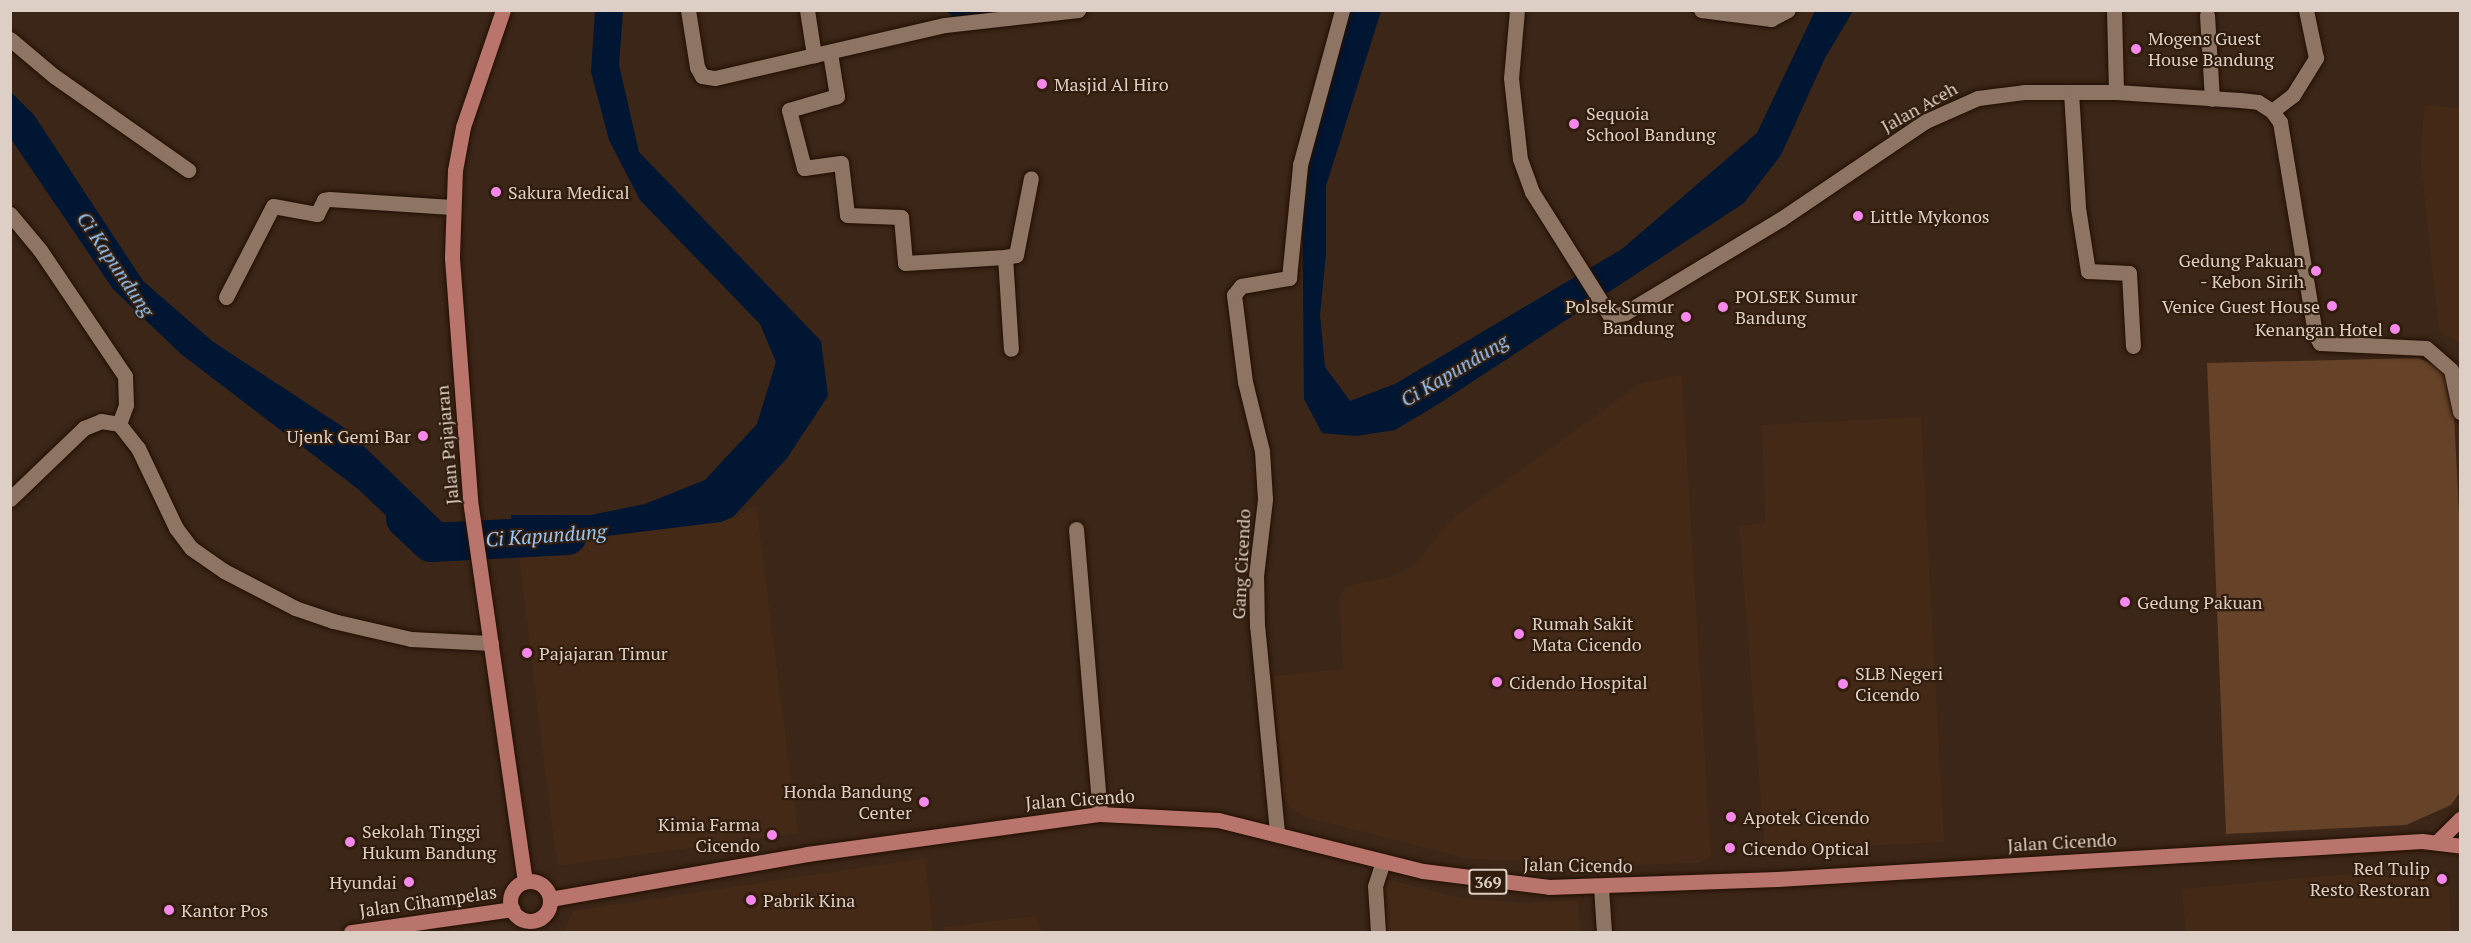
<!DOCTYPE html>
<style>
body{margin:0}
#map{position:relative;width:2471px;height:943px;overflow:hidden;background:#3b2617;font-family:"PT Serif",serif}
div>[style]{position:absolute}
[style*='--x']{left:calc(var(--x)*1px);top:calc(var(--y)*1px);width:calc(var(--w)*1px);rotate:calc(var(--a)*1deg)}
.built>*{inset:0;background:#442a16}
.green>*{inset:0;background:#654228}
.water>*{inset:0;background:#001633}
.river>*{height:39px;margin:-19.5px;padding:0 19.5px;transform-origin:19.5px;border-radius:19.5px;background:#001633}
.roads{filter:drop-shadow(0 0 2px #220f02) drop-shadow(0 0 2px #220f02)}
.minor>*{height:15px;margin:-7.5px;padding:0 7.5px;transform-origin:7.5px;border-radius:7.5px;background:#8d7463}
.major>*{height:15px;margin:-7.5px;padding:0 7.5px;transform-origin:7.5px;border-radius:7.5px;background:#b9746c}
.major>.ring{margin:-7.5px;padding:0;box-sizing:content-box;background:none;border:15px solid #b9746c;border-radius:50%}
.dots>*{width:16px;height:16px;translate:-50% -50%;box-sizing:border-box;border:3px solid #311d0d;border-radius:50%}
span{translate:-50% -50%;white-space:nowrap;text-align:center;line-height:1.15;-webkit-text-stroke:4.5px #311d0d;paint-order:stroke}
.shield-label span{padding:2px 4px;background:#311d0d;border:2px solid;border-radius:4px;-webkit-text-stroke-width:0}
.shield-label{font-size:16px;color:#ddcfc5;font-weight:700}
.poi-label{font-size:18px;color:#ddcfc5}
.left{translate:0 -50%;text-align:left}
.right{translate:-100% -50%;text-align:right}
.street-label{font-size:18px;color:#ddcfc5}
.water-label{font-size:20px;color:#95c6fb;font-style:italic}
.frame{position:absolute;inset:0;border:12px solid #ddcfc5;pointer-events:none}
</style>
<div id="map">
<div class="built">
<i style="clip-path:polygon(2425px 105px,2460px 108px,2460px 344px,2439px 330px,2420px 155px)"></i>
<i style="clip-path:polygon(1682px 375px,1711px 857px,1699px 863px,1630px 865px,1469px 859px,1309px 818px,1290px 808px,1283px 797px,1273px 676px,1343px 669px,1339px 599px,1347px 586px,1395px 576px,1408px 569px,1421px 558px,1447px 523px,1640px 384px)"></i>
<i style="clip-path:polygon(1921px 417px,1944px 842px,1765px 851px,1739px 526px,1765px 523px,1762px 425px)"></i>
<i style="clip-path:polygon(756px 505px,798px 833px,557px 866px,518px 550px,735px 518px)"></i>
<i style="clip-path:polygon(925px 858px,933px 932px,564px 932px,573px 911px)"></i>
<i style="clip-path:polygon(2426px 867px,2437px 869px,2448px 881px,2452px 932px,2186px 932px,2182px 889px)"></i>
<i style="clip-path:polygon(1385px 879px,1462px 898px,1525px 903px,1578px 900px,1580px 932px,1384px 932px,1381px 887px)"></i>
<i style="clip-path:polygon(1036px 916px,1042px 932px,944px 932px,944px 927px)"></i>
</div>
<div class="green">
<i style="clip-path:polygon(2418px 358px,2442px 368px,2453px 395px,2460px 533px,2460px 792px,2451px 805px,2406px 825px,2226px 834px,2207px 363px)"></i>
</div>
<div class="water">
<i style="clip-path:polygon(595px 11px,623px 11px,619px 65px,639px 152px,821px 341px,828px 396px,787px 458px,733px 517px,721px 522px,516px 547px,511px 515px,591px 515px,645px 504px,705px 480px,757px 424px,776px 362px,760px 324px,640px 200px,609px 140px,591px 72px)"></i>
<i style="clip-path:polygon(946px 11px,1020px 11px,996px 19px,952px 16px)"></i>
<i style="clip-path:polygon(1350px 11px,1381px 11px,1326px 186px,1326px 253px,1320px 315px,1325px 367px,1350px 401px,1395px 384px,1622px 249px,1757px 133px,1815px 11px,1853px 11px,1825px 58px,1781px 155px,1744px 203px,1440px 403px,1395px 430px,1356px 436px,1322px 433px,1304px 399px,1302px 164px)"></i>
<i style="clip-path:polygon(10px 91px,34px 115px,143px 281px,212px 341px,346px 429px,445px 525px,450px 558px,411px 539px,358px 489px,181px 354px,113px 289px,11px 139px)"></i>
</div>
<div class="river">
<i style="--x:405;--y:518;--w:35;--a:43"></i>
<i style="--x:431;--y:542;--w:136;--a:-2.9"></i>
</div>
<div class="roads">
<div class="minor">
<i style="--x:688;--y:10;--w:58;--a:81"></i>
<i style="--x:697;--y:67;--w:10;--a:61"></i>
<i style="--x:702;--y:76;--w:13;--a:9"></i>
<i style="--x:715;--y:78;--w:236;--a:-13"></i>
<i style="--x:945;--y:25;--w:134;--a:-6.4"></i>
<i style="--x:807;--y:10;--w:46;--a:81.2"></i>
<i style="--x:1517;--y:10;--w:68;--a:95"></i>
<i style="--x:1511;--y:78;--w:81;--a:83.7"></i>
<i style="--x:1520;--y:159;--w:35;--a:70"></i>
<i style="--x:1532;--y:192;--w:146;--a:57.8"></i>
<i style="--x:1610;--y:316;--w:15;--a:-11"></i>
<i style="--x:1625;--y:313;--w:182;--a:-31.1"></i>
<i style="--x:1781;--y:219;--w:175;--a:-34.1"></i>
<i style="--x:1926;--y:121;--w:57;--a:-23.9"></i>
<i style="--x:1978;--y:98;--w:46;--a:-7.4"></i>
<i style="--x:2024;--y:92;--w:92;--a:0"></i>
<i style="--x:2116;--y:92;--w:124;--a:3.7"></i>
<i style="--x:2240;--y:100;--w:18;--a:6"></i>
<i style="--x:2258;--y:102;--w:17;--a:33"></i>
<i style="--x:2272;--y:111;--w:14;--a:54"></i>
<i style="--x:2280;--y:122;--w:215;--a:80.6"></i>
<i style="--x:2315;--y:334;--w:10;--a:61"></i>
<i style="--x:2320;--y:343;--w:106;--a:2.7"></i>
<i style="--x:2426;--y:348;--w:33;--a:41"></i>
<i style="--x:2451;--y:370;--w:43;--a:77.9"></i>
<i style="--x:1701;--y:10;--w:71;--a:7.3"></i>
<i style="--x:1771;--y:19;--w:19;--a:-28"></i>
<i style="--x:2114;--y:10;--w:82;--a:88.6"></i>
<i style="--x:2207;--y:15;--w:84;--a:86.6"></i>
<i style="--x:10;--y:39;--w:57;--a:40.1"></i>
<i style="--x:54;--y:76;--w:164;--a:35"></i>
<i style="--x:830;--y:53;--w:44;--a:80.8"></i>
<i style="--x:837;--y:96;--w:50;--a:163.7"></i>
<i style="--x:789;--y:110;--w:60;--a:75.5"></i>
<i style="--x:804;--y:168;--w:37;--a:-8"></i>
<i style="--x:841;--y:163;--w:52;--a:83.4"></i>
<i style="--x:847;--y:215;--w:54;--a:2.1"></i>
<i style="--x:901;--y:217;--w:46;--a:85"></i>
<i style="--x:905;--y:263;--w:100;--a:-3.4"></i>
<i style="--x:1005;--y:257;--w:92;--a:86.3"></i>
<i style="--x:2071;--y:92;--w:116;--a:86.5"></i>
<i style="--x:2078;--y:208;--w:64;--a:81"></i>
<i style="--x:2088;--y:271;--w:41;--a:2.8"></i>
<i style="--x:2129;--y:273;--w:73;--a:86.9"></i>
<i style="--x:2272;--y:111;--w:26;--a:-37"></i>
<i style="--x:2293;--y:95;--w:44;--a:-58.1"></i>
<i style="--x:2316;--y:58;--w:49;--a:-101.8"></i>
<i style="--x:10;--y:214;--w:47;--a:50.2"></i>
<i style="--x:40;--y:250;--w:152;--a:56"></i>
<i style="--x:125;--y:376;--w:29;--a:88"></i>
<i style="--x:126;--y:405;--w:20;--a:110"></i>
<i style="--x:1005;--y:257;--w:11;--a:-10"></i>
<i style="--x:1016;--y:255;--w:78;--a:-79"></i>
<i style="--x:226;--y:297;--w:102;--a:-62.7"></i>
<i style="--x:273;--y:206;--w:45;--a:10.3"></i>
<i style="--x:317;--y:214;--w:16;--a:-63"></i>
<i style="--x:324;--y:200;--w:5;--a:-11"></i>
<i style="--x:329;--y:199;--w:123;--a:3.7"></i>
<i style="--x:10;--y:499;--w:103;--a:-43.8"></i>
<i style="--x:84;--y:428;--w:18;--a:-22"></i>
<i style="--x:101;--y:421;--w:18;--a:9"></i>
<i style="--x:119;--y:424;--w:31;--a:52"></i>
<i style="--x:138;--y:448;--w:89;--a:64.6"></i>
<i style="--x:176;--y:528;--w:25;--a:53"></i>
<i style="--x:191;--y:548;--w:40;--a:34.9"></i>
<i style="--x:224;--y:571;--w:80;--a:27.5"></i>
<i style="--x:295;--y:608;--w:40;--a:18.9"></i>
<i style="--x:333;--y:621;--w:80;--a:13"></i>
<i style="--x:411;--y:639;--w:80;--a:2.9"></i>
<i style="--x:1076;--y:529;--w:286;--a:85.2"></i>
<i style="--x:1277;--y:832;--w:207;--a:-95.5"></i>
<i style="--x:1257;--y:626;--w:50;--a:-91.1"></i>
<i style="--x:1256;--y:576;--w:78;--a:-83.3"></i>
<i style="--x:1265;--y:499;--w:48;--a:-93.6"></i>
<i style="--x:1262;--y:451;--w:71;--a:-103.8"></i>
<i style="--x:1245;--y:382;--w:88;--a:-97.2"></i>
<i style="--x:1234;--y:295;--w:11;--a:-52"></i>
<i style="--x:1241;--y:286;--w:49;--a:-9.5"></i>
<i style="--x:1289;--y:278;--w:114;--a:-84.4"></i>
<i style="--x:1300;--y:165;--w:161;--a:-74.8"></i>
<i style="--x:1601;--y:887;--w:45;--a:86.2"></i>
<i style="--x:1378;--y:932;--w:46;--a:-93.7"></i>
<i style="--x:1375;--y:886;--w:26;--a:-72"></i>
</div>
<div class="major">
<i style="--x:503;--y:10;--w:124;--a:108.9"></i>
<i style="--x:463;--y:127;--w:44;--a:100.5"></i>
<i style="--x:455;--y:170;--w:88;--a:92"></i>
<i style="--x:452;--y:258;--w:243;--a:85.7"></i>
<i style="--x:470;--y:500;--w:385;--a:81.8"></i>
<i style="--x:2439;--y:840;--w:30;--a:-45"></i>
<i class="ring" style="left:510px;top:881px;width:25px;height:25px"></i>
<i style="--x:550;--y:899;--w:261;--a:-9.9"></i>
<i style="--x:807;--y:854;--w:296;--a:-7.8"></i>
<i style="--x:1100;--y:814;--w:118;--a:2.9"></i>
<i style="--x:1218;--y:820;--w:211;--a:14"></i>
<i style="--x:1423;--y:871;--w:127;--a:7.2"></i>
<i style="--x:1549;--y:887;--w:228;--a:-2"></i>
<i style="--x:1777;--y:879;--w:646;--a:-3.37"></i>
<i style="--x:2422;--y:841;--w:38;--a:7"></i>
<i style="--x:351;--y:932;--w:163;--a:-8.1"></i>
</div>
</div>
<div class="dots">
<i style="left:2136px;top:49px;background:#f788eb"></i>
<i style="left:1042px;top:84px;background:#f788eb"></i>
<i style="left:1574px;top:124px;background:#f788eb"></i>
<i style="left:496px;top:192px;background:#f788eb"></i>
<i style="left:1858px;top:216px;background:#f788eb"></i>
<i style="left:2316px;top:271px;background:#f788eb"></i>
<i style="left:2332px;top:306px;background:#f788eb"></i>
<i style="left:1723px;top:307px;background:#f788eb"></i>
<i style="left:1686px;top:317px;background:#f788eb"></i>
<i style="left:2395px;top:329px;background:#f788eb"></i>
<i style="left:423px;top:436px;background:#f788eb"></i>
<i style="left:2125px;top:602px;background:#f788eb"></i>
<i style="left:1519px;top:634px;background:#f788eb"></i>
<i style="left:527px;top:653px;background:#f788eb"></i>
<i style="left:1497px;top:682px;background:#f788eb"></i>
<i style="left:1843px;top:684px;background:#f788eb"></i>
<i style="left:924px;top:802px;background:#f788eb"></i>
<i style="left:1731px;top:817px;background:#f788eb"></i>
<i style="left:772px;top:835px;background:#f788eb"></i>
<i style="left:350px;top:842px;background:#f788eb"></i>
<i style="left:1730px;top:848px;background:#f788eb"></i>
<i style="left:2442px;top:879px;background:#f788eb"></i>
<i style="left:409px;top:882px;background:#f788eb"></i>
<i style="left:751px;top:900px;background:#f788eb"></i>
<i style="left:169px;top:910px;background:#f788eb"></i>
</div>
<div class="shield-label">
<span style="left:1488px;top:882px">369</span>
</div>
<div class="poi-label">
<span class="left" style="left:2148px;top:49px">Mogens Guest<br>House Bandung</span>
<span class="left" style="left:1054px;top:84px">Masjid Al Hiro</span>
<span class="left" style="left:1586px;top:124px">Sequoia<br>School Bandung</span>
<span class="left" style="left:508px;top:192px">Sakura Medical</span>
<span class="left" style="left:1870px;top:216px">Little Mykonos</span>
<span class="right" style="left:2304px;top:271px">Gedung Pakuan<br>- Kebon Sirih</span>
<span class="left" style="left:1735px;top:307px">POLSEK Sumur<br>Bandung</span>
<span class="right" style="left:2320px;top:306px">Venice Guest House</span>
<span class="right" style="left:1674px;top:317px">Polsek Sumur<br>Bandung</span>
<span class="right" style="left:2383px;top:329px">Kenangan Hotel</span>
<span class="right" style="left:411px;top:436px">Ujenk Gemi Bar</span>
<span class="left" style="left:2137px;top:602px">Gedung Pakuan</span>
<span class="left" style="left:1532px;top:634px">Rumah Sakit<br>Mata Cicendo</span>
<span class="left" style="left:539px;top:653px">Pajajaran Timur</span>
<span class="left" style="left:1855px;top:684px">SLB Negeri<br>Cicendo</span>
<span class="left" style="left:1509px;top:682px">Cidendo Hospital</span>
<span class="right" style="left:912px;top:802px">Honda Bandung<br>Center</span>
<span class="left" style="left:1743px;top:817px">Apotek Cicendo</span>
<span class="right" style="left:760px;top:835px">Kimia Farma<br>Cicendo</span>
<span class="left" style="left:362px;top:842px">Sekolah Tinggi<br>Hukum Bandung</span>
<span class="left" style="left:1742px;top:848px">Cicendo Optical</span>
<span class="right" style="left:2430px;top:879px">Red Tulip<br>Resto Restoran</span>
<span class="right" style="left:397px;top:882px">Hyundai</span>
<span class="left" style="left:763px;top:900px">Pabrik Kina</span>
<span class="left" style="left:181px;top:910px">Kantor Pos</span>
</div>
<div class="street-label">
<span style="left:1919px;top:107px;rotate:-29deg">Jalan Aceh</span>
<span style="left:447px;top:445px;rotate:-95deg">Jalan Pajajaran</span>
<span style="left:1241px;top:564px;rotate:-87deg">Gang Cicendo</span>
<span style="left:1080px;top:799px;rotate:-4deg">Jalan Cicendo</span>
<span style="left:2062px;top:842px;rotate:-3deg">Jalan Cicendo</span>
<span style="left:1578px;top:865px;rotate:1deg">Jalan Cicendo</span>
<span style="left:428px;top:901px;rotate:-8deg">Jalan Cihampelas</span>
</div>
<div class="water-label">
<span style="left:116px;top:264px;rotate:56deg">Ci Kapundung</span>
<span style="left:1454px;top:370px;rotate:-31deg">Ci Kapundung</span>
<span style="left:546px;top:535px;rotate:-4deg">Ci Kapundung</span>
</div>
<div class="frame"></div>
</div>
